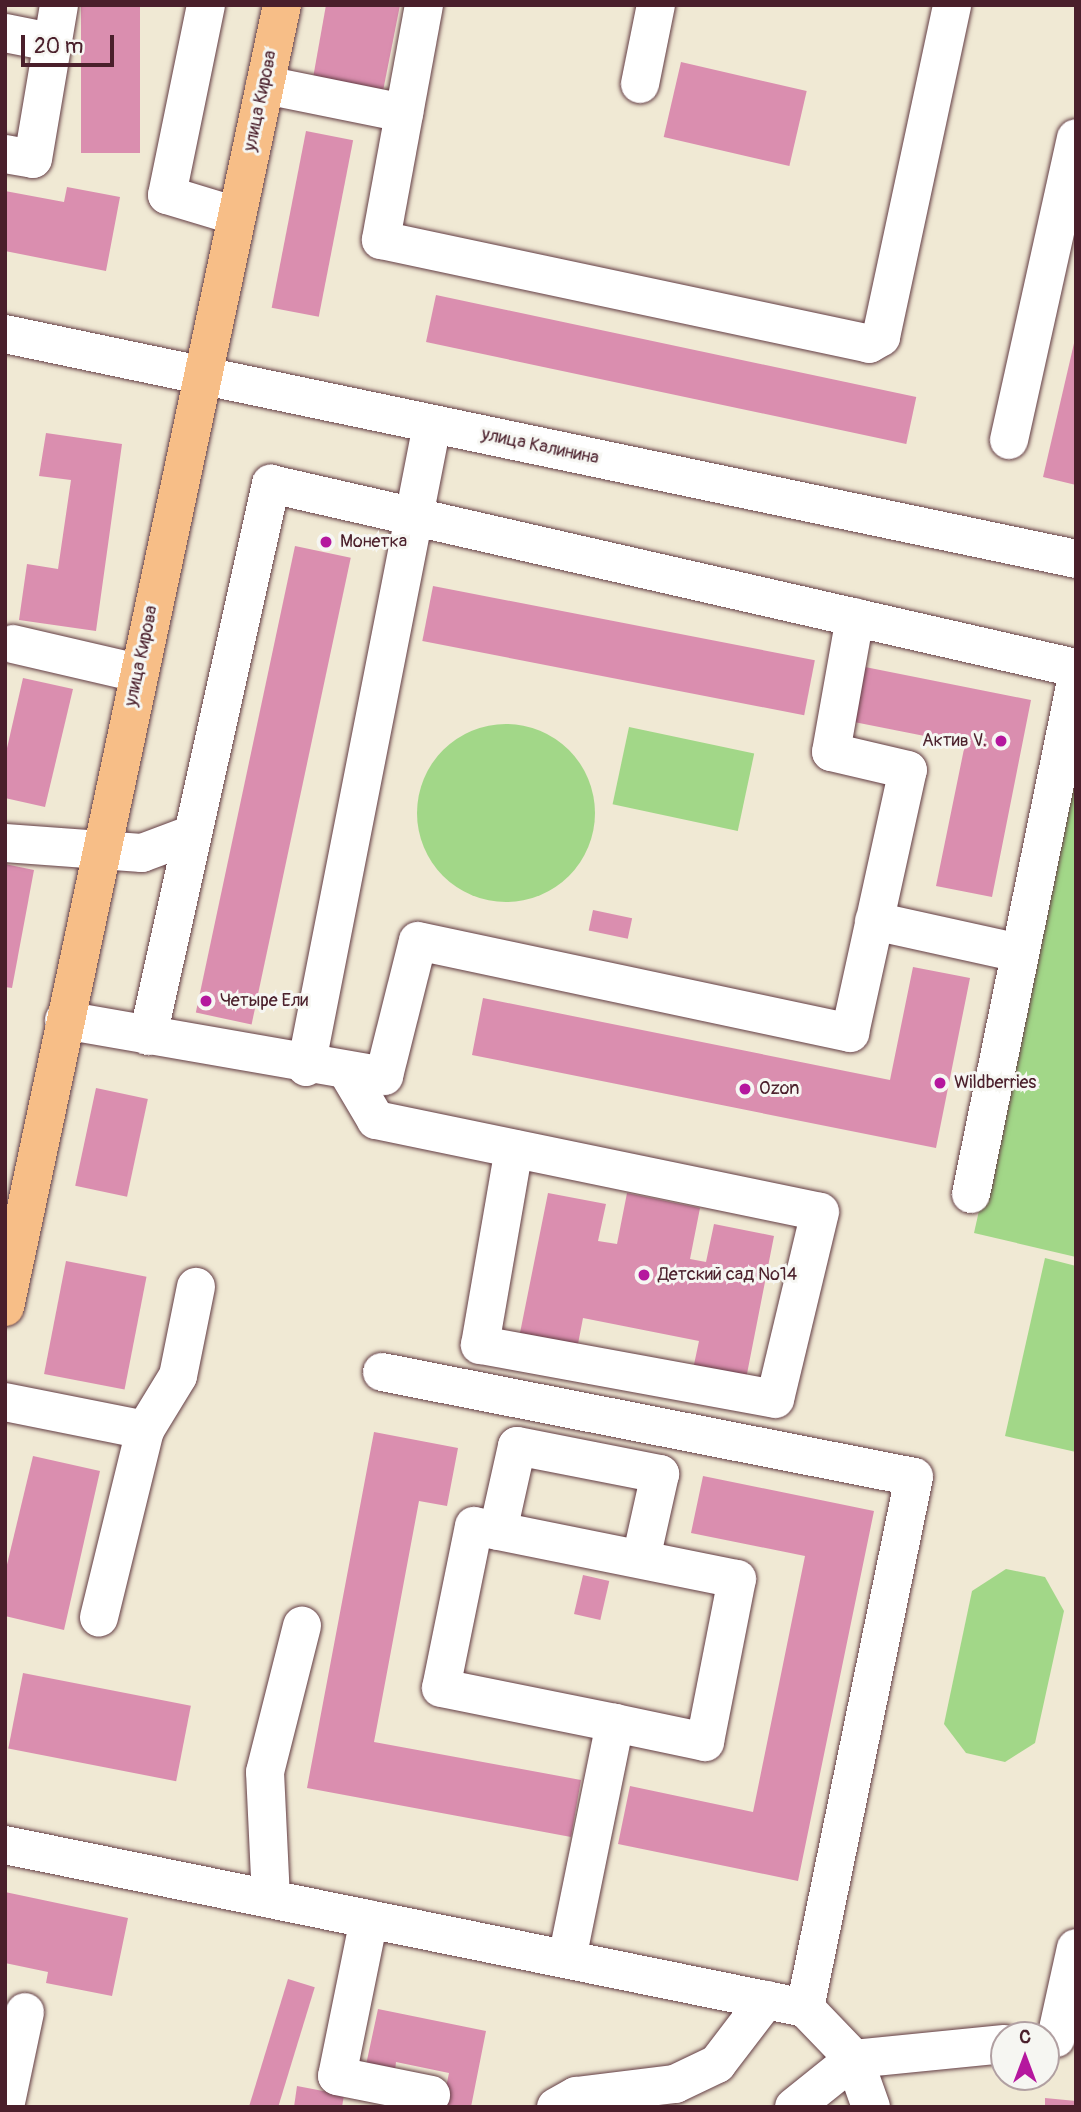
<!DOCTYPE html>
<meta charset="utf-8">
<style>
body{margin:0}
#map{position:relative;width:1081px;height:2112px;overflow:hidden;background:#f0e9d4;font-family:Pangolin,sans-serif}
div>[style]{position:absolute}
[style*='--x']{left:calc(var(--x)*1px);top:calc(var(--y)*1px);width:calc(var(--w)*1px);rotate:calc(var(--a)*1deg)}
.green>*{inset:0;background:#a2d788;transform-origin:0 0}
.round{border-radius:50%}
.building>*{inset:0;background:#da8eaf;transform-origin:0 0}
.roads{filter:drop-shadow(0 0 2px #633d44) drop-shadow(0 0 2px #633d44)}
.minor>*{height:38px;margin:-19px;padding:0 19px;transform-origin:19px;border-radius:19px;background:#fff}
.major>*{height:38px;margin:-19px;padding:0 19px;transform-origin:19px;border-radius:19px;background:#f7be87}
.dots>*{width:19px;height:19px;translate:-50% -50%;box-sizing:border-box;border:4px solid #f6f6f2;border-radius:50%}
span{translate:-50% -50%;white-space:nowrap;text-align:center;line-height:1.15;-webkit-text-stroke:6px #f6f6f2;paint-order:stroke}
.street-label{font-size:18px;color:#4a1f2b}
.poi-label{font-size:18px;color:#4a1f2b}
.left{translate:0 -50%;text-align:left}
.right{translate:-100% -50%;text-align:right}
.frame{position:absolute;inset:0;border:7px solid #4a1f2b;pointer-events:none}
.north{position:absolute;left:990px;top:2021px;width:70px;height:70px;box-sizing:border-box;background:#f6f6f2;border:2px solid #b1a0a2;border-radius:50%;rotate:0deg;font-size:19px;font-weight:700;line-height:28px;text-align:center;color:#4a1f2b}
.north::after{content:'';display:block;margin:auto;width:24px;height:32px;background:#b5179e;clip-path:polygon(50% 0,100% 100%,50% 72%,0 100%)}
.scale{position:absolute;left:21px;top:35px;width:93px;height:32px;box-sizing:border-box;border:4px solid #4a1f2b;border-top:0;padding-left:9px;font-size:21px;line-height:24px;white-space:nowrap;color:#4a1f2b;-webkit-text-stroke:5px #f6f6f2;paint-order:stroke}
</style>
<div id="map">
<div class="green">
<i class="round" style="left:417px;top:724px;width:178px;height:178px"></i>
<i style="left:629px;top:727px;width:128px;height:79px;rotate:12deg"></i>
<i style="clip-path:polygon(1076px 777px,1076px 1257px,974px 1233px)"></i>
<i style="clip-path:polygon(1045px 1258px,1076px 1266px,1076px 1452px,1005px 1436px)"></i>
<i style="clip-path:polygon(1006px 1569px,1045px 1577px,1064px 1611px,1035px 1743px,1005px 1762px,966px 1753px,944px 1724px,972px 1591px)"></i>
</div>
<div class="building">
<i style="left:81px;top:5px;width:59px;height:148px"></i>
<i style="clip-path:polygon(326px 5px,400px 5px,383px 91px,313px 78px)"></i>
<i style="left:681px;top:62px;width:129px;height:77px;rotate:13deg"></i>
<i style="left:306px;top:131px;width:48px;height:180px;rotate:11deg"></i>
<i style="clip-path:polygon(67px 187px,120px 197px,106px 271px,5px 251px,5px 191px,64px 202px)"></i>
<i style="left:436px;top:295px;width:491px;height:48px;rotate:12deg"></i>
<i style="clip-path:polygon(1075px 339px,1076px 339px,1076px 485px,1043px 477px)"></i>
<i style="clip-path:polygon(46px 433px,122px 444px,96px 631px,19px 620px,27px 564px,58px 569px,71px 480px,39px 476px)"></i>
<i style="left:295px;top:546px;width:57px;height:477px;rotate:12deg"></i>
<i style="left:433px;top:586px;width:389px;height:56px;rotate:11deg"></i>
<i style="clip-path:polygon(860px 666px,1031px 700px,992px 897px,936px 886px,965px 744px,849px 721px)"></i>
<i style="clip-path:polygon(23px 678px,73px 689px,45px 807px,5px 798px,5px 757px)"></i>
<i style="clip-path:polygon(5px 864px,34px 870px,12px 988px,5px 987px)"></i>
<i style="left:593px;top:910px;width:40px;height:21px;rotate:12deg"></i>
<i style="clip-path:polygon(913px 967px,970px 978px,936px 1148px,472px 1055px,483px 998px,890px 1080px)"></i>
<i style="left:96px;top:1088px;width:53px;height:100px;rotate:12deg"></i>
<i style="clip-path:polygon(548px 1193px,606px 1204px,598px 1241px,617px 1244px,627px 1193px,700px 1208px,690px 1259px,706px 1262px,714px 1224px,774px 1236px,745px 1384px,692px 1374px,699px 1341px,583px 1318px,578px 1344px,520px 1333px)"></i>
<i style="left:66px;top:1261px;width:82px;height:115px;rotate:11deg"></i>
<i style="clip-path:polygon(374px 1432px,458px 1448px,447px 1506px,419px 1501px,374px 1742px,581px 1780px,571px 1837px,307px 1788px)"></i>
<i style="clip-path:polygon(33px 1456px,100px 1471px,64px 1630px,5px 1616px,5px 1573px)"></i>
<i style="clip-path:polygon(703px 1476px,874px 1511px,798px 1881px,618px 1844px,630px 1786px,753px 1812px,805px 1556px,691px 1533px)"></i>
<i style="left:583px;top:1575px;width:27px;height:40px;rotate:13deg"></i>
<i style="left:23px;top:1673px;width:171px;height:77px;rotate:11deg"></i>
<i style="clip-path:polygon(5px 1892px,128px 1918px,112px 1996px,46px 1983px,48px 1972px,5px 1963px)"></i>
<i style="left:288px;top:1979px;width:28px;height:132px;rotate:17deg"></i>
<i style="clip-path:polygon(378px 2009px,486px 2031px,471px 2107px,442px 2107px,449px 2073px,396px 2062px,395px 2071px,366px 2065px)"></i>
<i style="clip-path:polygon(297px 2086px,344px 2095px,342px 2107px,294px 2107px)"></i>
<i style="clip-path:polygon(1045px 2098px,1076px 2101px,1076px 2107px,1045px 2107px)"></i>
</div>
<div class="roads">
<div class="minor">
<i style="--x:206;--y:5;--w:194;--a:101.6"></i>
<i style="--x:167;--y:195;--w:72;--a:16.9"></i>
<i style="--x:424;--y:5;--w:239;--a:100.4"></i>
<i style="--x:381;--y:240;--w:499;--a:12"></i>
<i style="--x:869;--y:344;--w:14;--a:-30"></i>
<i style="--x:881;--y:337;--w:340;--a:-77.9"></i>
<i style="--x:5;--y:33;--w:47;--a:11.1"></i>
<i style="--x:640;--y:84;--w:81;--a:-78.6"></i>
<i style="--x:265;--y:85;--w:142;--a:11.4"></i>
<i style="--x:5;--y:154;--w:28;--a:10"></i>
<i style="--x:33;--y:159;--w:156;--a:-80.4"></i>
<i style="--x:5;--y:334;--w:1094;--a:11.86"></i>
<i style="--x:1009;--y:440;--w:309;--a:-77.5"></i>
<i style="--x:13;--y:644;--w:128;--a:13.1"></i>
<i style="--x:5;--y:843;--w:137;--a:4.2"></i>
<i style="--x:142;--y:853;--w:54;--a:-20.4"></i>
<i style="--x:874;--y:921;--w:149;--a:12.4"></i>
<i style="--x:64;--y:1020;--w:325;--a:9.9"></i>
<i style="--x:384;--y:1076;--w:139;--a:-75.9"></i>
<i style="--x:418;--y:941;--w:442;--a:12"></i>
<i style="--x:850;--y:1033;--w:269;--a:-77.6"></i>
<i style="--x:908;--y:770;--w:79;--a:-166.8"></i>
<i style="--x:831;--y:752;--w:137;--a:-79.9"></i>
<i style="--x:148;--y:1036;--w:566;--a:-77.44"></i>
<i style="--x:271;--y:484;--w:826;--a:12.88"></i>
<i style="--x:306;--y:1067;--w:654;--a:-78.9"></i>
<i style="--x:347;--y:1071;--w:57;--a:59.4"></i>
<i style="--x:376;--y:1120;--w:453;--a:11.7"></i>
<i style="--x:820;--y:1212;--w:192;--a:103.5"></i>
<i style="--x:775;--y:1399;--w:300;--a:-169.6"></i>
<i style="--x:480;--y:1345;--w:199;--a:-80.2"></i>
<i style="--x:971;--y:1194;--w:524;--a:-78.43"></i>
<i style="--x:382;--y:1372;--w:542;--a:11.16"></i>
<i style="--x:914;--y:1477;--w:542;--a:101.6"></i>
<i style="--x:5;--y:1402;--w:143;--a:11.3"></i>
<i style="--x:145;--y:1430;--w:193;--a:103.8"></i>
<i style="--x:145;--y:1430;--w:63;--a:-58.6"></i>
<i style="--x:178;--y:1376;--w:91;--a:-78.6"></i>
<i style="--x:498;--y:1531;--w:87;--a:-77.4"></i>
<i style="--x:517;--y:1446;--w:146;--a:11.1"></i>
<i style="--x:660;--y:1474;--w:87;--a:102.6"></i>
<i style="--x:5;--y:1845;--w:816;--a:11.52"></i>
<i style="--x:805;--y:2008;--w:71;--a:46.1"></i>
<i style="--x:854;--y:2059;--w:151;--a:-5.7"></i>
<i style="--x:271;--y:1899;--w:127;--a:-92.7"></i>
<i style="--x:265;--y:1772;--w:151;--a:-75.8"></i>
<i style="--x:369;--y:1919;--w:160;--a:101.5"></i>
<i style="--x:337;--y:2076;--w:96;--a:11.4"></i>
<i style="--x:567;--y:1959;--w:241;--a:-78.5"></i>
<i style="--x:615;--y:1723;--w:92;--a:11.9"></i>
<i style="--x:705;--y:1742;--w:166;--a:-78.9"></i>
<i style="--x:737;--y:1579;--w:268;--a:-168.6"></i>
<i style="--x:474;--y:1526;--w:165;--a:101.5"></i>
<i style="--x:441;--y:1688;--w:177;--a:11.4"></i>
<i style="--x:1056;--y:2038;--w:92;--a:-77.5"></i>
<i style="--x:5;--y:2107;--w:97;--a:-78.1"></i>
<i style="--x:556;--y:2107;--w:23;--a:-29"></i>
<i style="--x:576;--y:2096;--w:100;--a:-6.9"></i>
<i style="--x:675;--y:2084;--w:47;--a:-25.5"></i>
<i style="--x:717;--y:2064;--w:81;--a:-52.6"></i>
<i style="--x:794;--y:2107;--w:77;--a:-38.7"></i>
<i style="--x:854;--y:2059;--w:51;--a:70.5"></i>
</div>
<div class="major">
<i style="--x:5;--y:1307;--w:1331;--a:-77.99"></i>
</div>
</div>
<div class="dots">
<i style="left:326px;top:542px;background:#b5179e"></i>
<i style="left:1001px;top:741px;background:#b5179e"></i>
<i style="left:206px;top:1001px;background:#b5179e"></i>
<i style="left:940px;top:1083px;background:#b5179e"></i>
<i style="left:745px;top:1089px;background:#b5179e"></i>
<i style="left:644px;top:1275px;background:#b5179e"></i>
</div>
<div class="street-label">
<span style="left:261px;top:101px;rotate:-78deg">улица Кирова</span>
<span style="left:540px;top:447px;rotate:12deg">улица Калинина</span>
<span style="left:142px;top:656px;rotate:-78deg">улица Кирова</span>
</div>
<div class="poi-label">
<span class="left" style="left:340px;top:542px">Монетка</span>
<span class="right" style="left:987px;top:741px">Актив V.</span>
<span class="left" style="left:220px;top:1001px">Четыре Ели</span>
<span class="left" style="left:954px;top:1083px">Wildberries</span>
<span class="left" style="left:759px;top:1089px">Ozon</span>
<span class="left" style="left:658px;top:1275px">Детский сад №14</span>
</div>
<div class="frame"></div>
<div class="north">С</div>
<div class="scale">20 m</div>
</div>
